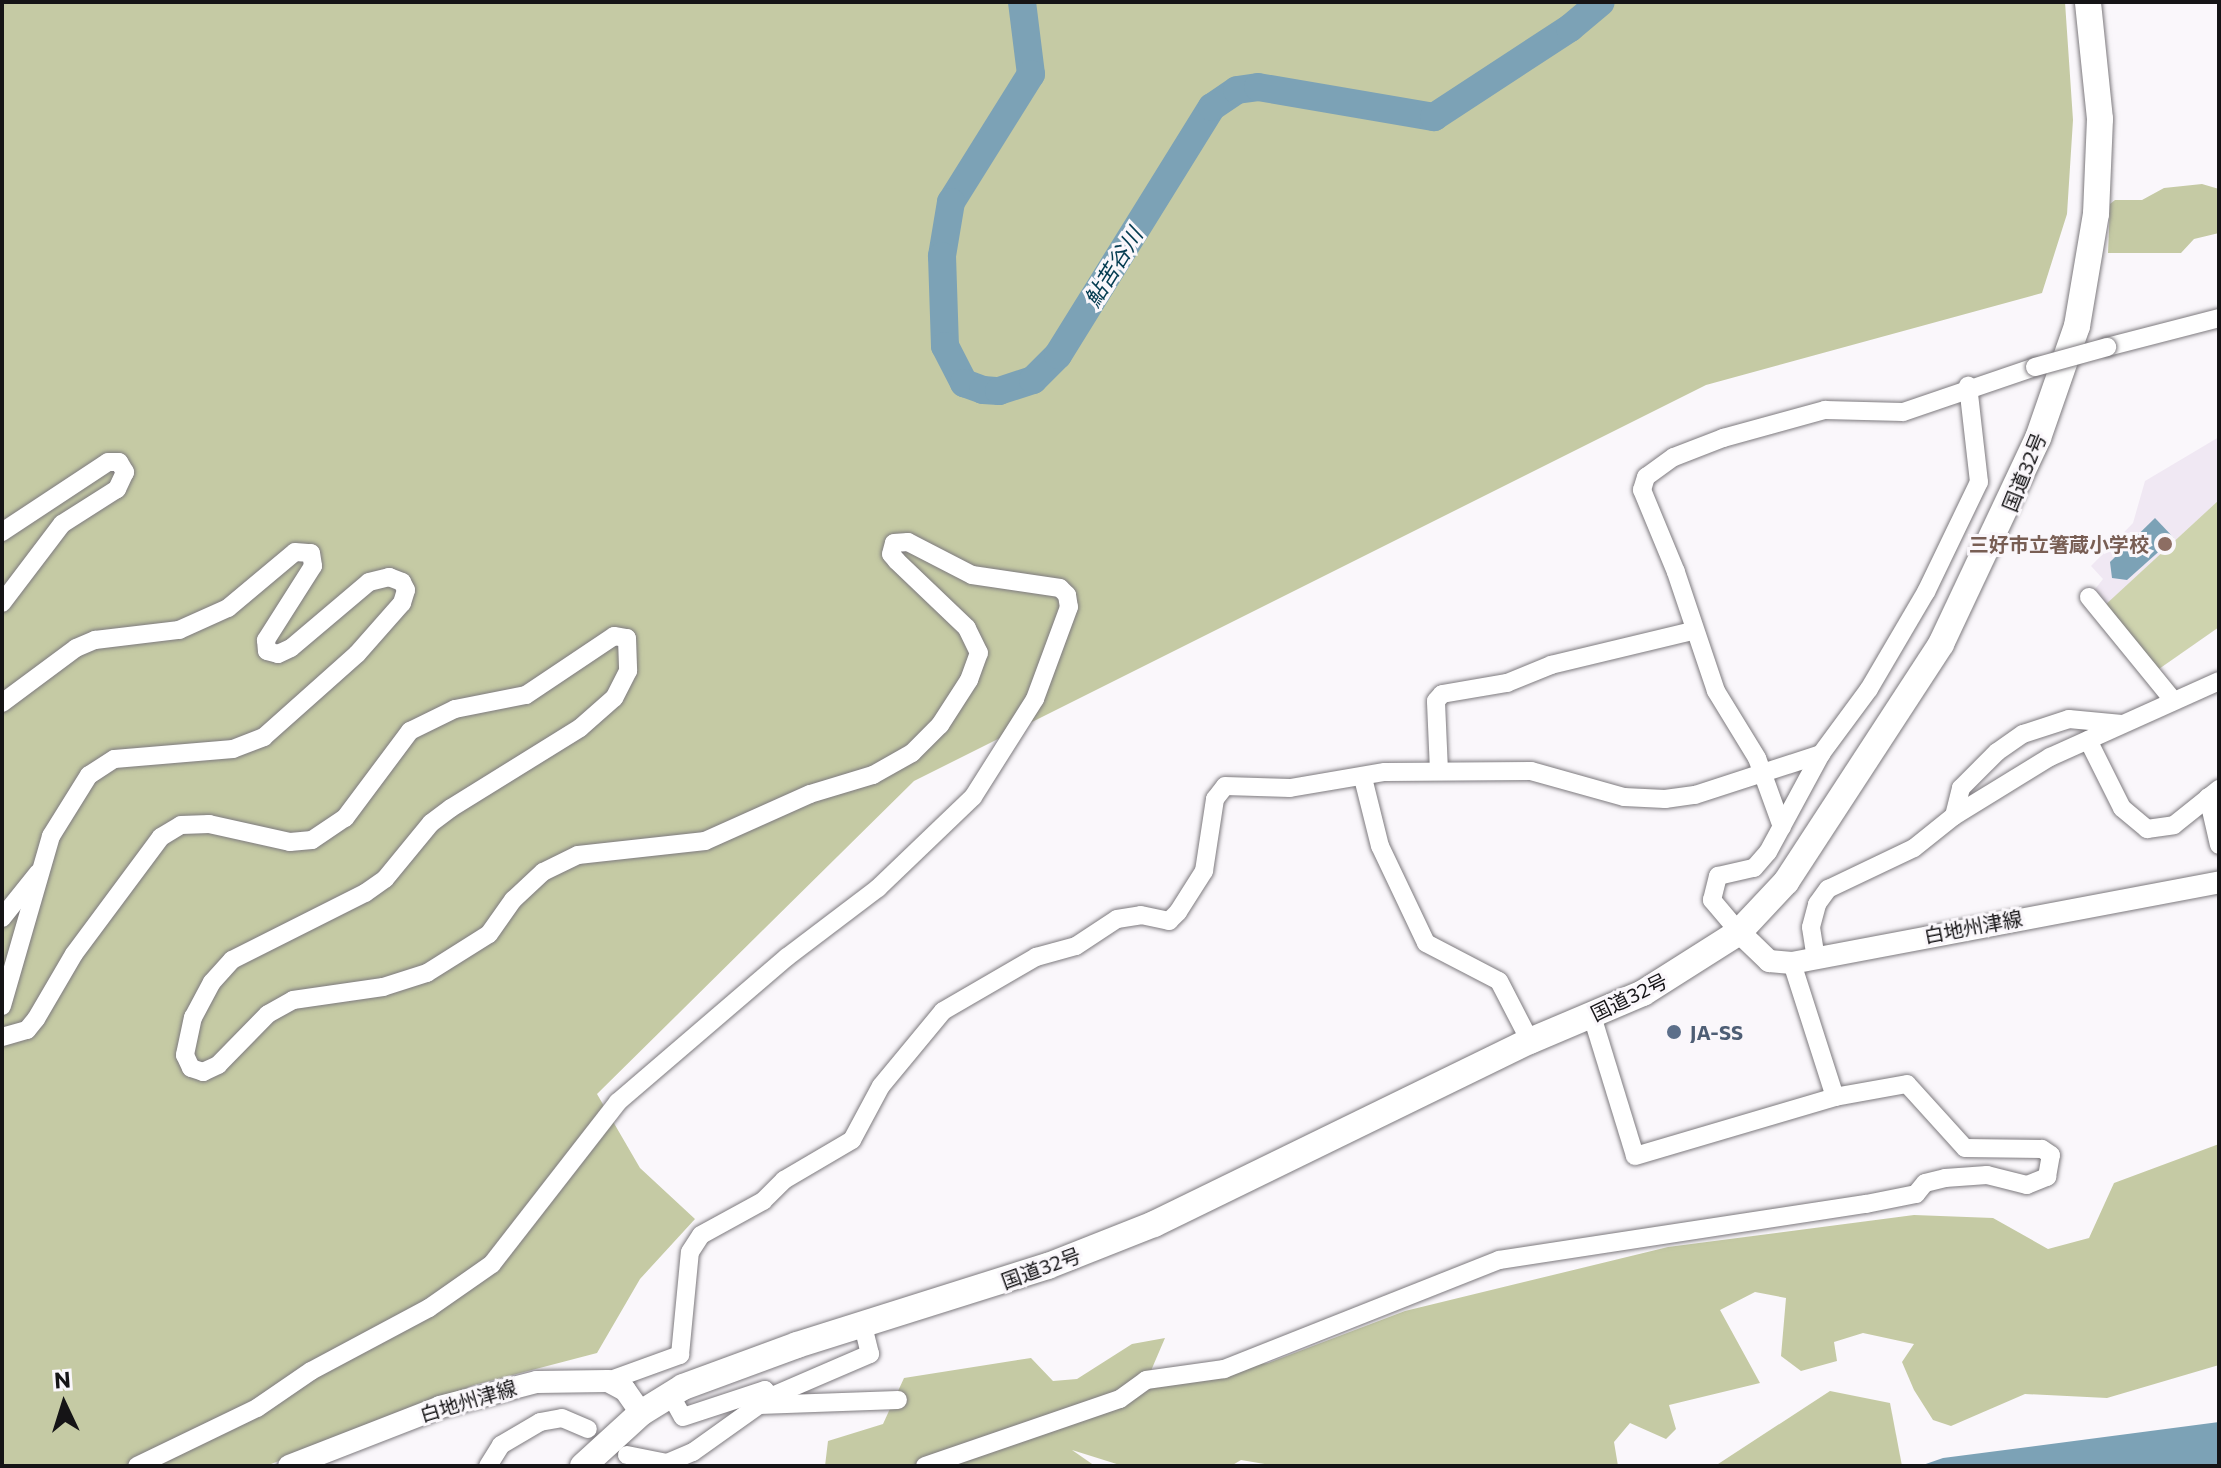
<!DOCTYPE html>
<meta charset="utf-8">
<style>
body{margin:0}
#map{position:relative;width:2221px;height:1468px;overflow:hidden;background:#faf7fb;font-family:Commissioner,"Noto Sans JP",sans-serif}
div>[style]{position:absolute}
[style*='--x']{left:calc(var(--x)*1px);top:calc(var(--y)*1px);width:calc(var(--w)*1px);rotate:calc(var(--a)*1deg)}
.built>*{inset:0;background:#f0e8f3}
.green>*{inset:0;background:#ced3ae}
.forest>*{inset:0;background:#c5caa4}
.water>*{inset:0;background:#7ca2b6}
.river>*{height:28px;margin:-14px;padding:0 14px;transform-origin:14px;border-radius:14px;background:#7ca2b6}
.roads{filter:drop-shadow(0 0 2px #7d7a7e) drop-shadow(0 0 2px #7d7a7e)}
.minor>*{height:18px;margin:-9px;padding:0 9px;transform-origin:9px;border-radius:9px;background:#fff}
.major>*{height:22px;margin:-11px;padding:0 11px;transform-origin:11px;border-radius:11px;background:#fff}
.highway>*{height:26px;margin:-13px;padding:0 13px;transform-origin:13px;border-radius:13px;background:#fff}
.bridges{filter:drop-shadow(0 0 2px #7d7a7e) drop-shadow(0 0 2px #7d7a7e)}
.minor-bridge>*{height:18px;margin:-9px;padding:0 9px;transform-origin:9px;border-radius:9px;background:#fff}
.dots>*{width:22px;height:22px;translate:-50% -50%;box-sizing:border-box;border:4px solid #faf7fb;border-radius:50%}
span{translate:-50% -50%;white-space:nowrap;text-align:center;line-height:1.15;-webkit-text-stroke:6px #faf7fb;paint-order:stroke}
.street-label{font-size:20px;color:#151416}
.education-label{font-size:20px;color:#785e54;font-weight:700}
.right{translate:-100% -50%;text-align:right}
.service-label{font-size:20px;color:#4e5e75;font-weight:700}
.left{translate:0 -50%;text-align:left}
.water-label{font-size:22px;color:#033b50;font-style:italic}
.frame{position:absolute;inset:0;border:4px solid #151416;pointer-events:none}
.north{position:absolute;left:24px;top:1364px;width:80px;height:80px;-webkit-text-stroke:6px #faf7fb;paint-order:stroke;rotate:356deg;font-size:22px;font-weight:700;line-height:32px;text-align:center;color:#151416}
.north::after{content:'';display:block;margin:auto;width:28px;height:36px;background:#151416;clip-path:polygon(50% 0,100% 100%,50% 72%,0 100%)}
</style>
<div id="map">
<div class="built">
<i style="clip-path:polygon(2219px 437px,2219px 627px,2156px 671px,2092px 593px,2103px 579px,2091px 566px,2133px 523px,2145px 481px)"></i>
</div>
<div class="green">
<i style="clip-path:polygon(2219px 500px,2219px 627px,2156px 671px,2103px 607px)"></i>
</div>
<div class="forest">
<i style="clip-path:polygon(2px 2px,2065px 2px,2073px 120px,2067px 214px,2042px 293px,1706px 385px,914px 781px,597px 1094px,640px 1168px,695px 1219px,640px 1279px,597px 1353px,474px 1385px,266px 1466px,2px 1466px)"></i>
<i style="clip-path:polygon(2202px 184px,2219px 189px,2219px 233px,2194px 239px,2181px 253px,2108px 253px,2110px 204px,2115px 200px,2142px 200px,2164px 188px)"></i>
<i style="clip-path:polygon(2219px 1144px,2219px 1365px,2107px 1398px,2025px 1394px,1951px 1426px,1933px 1420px,1914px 1390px,1902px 1362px,1914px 1344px,1863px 1333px,1834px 1342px,1837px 1361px,1801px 1371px,1781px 1356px,1786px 1298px,1755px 1292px,1720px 1310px,1760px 1383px,1669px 1405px,1676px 1429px,1666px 1439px,1630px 1423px,1614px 1442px,1618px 1466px,1276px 1466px,1241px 1460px,1231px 1466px,1123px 1466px,1072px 1450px,1095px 1466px,825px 1466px,828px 1441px,883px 1424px,904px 1378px,1031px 1358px,1053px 1381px,1077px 1379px,1132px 1344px,1165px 1338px,1147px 1380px,1268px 1363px,1405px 1311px,1668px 1247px,1914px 1215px,1993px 1218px,2048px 1249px,2089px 1238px,2114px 1183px)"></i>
<i style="clip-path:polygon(1830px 1391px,1890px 1403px,1902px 1466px,1715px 1466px)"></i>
</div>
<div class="water">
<i style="clip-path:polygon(2155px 518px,2174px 538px,2127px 580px,2112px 578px,2110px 562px)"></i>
<i style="clip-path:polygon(2219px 1422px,2219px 1466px,1920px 1466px,1943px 1458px)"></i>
</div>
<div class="river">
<i style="--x:1022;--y:2;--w:73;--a:82.9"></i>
<i style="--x:1031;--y:74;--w:151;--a:122"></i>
<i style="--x:951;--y:202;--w:55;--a:99.5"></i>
<i style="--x:942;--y:256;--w:90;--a:88.1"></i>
<i style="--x:945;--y:346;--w:42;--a:62.8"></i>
<i style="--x:964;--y:383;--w:20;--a:20"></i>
<i style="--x:983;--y:390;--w:16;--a:4"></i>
<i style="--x:999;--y:391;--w:36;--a:-18"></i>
<i style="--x:1033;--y:380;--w:35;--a:-45"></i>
<i style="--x:1058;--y:355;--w:292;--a:-58.2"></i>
<i style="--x:1212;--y:107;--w:30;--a:-34"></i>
<i style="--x:1237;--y:90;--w:21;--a:-8"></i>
<i style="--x:1258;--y:87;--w:179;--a:9.7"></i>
<i style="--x:1434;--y:117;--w:163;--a:-33.2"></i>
<i style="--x:1570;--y:28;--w:40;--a:-40"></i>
</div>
<div class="roads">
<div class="minor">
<i style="--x:2107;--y:347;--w:116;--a:-14.5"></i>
<i style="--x:2;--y:532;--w:127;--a:-33.4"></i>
<i style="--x:108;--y:462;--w:11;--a:0"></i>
<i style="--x:119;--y:462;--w:12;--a:59"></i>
<i style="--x:125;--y:472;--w:19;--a:115"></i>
<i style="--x:117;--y:489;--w:65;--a:147.5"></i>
<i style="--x:62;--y:524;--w:99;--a:127.2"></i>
<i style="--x:2089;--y:597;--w:133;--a:50.8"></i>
<i style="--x:2;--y:703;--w:92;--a:-36.6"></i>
<i style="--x:76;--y:648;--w:21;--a:-23"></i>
<i style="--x:95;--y:640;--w:85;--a:-6.8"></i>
<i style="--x:179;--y:630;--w:54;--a:-24.2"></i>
<i style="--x:228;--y:608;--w:87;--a:-39.9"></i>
<i style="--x:295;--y:552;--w:16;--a:4"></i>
<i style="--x:311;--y:553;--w:13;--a:81"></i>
<i style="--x:313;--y:566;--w:88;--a:122.4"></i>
<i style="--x:266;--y:640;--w:11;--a:85"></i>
<i style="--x:267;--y:651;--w:11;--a:15"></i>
<i style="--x:278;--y:654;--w:14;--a:-25"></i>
<i style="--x:291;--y:648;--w:102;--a:-40.2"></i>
<i style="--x:369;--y:582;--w:21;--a:-14"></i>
<i style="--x:389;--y:577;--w:14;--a:21"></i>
<i style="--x:402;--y:582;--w:9;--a:63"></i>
<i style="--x:406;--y:590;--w:14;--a:107"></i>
<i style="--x:402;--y:603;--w:68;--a:131.4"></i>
<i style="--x:357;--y:654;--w:125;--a:138.3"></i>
<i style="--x:264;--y:737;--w:33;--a:159"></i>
<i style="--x:233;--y:749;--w:119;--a:175.2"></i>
<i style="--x:114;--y:759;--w:30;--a:147"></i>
<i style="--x:89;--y:775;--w:72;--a:121.9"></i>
<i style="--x:51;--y:836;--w:177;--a:106.1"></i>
<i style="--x:2088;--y:740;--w:76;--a:63.4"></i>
<i style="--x:2122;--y:808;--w:33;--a:40"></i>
<i style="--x:2147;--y:829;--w:27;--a:-8"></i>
<i style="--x:2174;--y:825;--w:58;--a:-38.7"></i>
<i style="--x:1439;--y:771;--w:70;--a:-92.5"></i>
<i style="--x:1436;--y:701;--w:9;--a:-49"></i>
<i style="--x:1442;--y:694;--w:66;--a:-9.6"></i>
<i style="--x:1507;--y:683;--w:48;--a:-22.2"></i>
<i style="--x:1551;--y:665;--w:146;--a:-13.5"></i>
<i style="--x:1363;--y:778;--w:70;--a:76"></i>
<i style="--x:1380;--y:846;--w:107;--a:64.6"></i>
<i style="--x:1426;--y:943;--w:82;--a:27.5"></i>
<i style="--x:1499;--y:981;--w:68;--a:62.7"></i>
<i style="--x:2208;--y:797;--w:49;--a:77.1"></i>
<i style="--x:1954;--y:816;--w:29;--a:-76"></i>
<i style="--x:1961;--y:788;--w:51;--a:-45"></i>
<i style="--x:1997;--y:752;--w:32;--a:-35"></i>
<i style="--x:2023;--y:734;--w:48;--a:-18.1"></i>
<i style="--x:2069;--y:719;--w:53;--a:5.4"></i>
<i style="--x:1782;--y:827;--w:73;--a:-109.9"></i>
<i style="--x:1757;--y:758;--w:79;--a:-121.5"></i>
<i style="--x:1716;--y:691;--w:126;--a:-108.6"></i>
<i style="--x:1676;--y:572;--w:89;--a:-112.5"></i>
<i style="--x:1642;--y:490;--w:14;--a:-73"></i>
<i style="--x:1646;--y:477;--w:34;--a:-36"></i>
<i style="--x:1674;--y:457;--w:53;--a:-21.2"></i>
<i style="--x:1723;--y:438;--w:106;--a:-15.4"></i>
<i style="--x:1825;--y:410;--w:78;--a:1.5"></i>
<i style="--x:1903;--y:412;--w:139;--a:-18.8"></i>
<i style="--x:2;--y:918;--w:58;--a:-51.3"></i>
<i style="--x:1739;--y:932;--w:42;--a:-130.2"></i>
<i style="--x:1712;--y:900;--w:25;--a:-76"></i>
<i style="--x:1718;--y:876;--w:37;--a:-13"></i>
<i style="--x:1754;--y:868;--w:21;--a:-49"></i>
<i style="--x:1768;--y:852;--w:111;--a:-61.6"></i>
<i style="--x:1821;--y:754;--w:81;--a:-53.6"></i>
<i style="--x:1869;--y:689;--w:113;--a:-59.6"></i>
<i style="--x:1926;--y:592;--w:122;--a:-64.3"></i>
<i style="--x:1979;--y:482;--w:97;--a:-96.5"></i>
<i style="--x:1816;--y:959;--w:32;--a:-99"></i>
<i style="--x:1811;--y:927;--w:24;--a:-75"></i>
<i style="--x:1817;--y:904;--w:19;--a:-54"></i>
<i style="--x:1828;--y:889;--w:95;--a:-25.5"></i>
<i style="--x:1914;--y:848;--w:51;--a:-38.7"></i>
<i style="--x:1954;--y:816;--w:113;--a:-31.6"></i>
<i style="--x:2050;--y:757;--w:185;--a:-24.2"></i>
<i style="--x:1592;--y:1016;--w:146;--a:72.9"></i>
<i style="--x:1635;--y:1156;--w:209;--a:-16.4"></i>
<i style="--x:2;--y:1037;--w:26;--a:-16"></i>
<i style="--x:27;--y:1030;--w:14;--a:-51"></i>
<i style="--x:36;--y:1019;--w:75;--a:-59.7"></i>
<i style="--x:74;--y:954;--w:146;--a:-53.4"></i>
<i style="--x:161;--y:837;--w:23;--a:-31"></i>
<i style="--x:181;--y:825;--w:28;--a:-2"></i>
<i style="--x:209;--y:824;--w:83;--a:12.5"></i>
<i style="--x:290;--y:842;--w:22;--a:-5"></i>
<i style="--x:312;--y:840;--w:40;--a:-34"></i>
<i style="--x:345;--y:818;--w:109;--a:-53.2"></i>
<i style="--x:410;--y:731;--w:50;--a:-26.1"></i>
<i style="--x:455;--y:709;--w:72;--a:-11.2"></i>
<i style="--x:526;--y:695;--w:106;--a:-33.8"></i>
<i style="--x:614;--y:636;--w:13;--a:9"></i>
<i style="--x:627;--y:638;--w:33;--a:88"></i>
<i style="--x:628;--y:671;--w:30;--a:117"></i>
<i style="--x:614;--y:698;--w:45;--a:138.6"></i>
<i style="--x:580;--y:728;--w:152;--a:148.2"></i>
<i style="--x:451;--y:808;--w:25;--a:143"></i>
<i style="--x:431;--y:823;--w:72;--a:129.4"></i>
<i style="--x:385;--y:879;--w:24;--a:145"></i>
<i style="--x:365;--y:893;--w:149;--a:153.3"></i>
<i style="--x:232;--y:960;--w:30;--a:132"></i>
<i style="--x:212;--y:982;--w:40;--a:118"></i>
<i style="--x:193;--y:1017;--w:39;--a:102"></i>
<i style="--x:185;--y:1055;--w:14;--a:65"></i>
<i style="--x:191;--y:1068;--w:13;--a:18"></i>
<i style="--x:203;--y:1072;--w:17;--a:-25"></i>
<i style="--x:218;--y:1065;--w:71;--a:-45.6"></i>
<i style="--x:268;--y:1014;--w:29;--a:-29"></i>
<i style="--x:293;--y:1000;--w:91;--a:-8.2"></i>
<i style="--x:383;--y:987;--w:46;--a:-17.7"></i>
<i style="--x:427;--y:973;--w:73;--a:-32.2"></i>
<i style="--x:489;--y:934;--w:42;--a:-54.8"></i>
<i style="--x:513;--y:900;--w:41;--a:-43"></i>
<i style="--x:543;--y:872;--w:39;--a:-26"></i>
<i style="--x:578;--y:855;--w:128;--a:-6.3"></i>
<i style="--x:705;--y:841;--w:115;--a:-24.1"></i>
<i style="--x:810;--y:794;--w:66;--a:-16.8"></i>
<i style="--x:873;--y:775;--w:45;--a:-29.4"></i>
<i style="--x:912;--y:753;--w:40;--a:-45"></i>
<i style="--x:940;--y:725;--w:54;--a:-57.2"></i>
<i style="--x:969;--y:680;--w:29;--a:-70"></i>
<i style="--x:979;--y:653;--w:28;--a:-116"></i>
<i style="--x:967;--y:628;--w:97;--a:-136.3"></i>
<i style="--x:897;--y:561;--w:9;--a:-131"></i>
<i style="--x:891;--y:554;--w:11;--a:-75"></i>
<i style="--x:894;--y:543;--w:14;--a:-4"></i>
<i style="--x:908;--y:542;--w:72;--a:27.3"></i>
<i style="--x:972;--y:575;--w:89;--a:8.4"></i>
<i style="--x:1060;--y:588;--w:10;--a:45"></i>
<i style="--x:1067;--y:595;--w:12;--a:81"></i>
<i style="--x:1069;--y:607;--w:98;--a:110.3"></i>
<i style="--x:1035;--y:699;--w:116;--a:122.3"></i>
<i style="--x:973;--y:797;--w:132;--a:136.2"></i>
<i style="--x:878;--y:888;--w:114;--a:142.8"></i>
<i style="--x:787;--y:957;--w:223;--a:139.4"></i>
<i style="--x:618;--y:1102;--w:205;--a:127.9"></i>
<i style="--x:492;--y:1264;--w:77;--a:145.1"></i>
<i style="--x:429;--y:1308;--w:134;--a:151.9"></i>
<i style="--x:311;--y:1371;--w:65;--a:145.6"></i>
<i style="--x:257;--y:1408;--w:133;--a:154.2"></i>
<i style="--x:608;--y:1381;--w:77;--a:-19.9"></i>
<i style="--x:680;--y:1355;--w:103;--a:-84.5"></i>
<i style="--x:690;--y:1252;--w:20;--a:-57"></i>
<i style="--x:701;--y:1235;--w:71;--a:-28.7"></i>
<i style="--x:763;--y:1201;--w:30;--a:-45"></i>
<i style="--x:784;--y:1180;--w:79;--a:-30.5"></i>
<i style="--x:852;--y:1140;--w:61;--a:-61.8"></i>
<i style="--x:881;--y:1086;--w:97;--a:-50.4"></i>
<i style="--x:943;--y:1011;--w:108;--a:-30.1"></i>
<i style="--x:1036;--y:957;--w:41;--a:-15.4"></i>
<i style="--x:1076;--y:946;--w:49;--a:-33.4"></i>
<i style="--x:1117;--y:919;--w:24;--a:-9"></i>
<i style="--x:1141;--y:915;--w:29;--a:12"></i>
<i style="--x:1169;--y:921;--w:13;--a:-45"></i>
<i style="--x:1178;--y:912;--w:49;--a:-57.6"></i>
<i style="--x:1204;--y:871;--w:73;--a:-81.3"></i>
<i style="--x:1215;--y:799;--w:16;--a:-52"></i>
<i style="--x:1225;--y:786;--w:65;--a:1.8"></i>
<i style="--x:1290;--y:788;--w:96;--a:-9.6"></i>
<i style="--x:1385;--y:772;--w:146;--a:-0.4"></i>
<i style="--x:1531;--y:771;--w:97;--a:15.6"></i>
<i style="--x:1624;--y:797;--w:41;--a:2.8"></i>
<i style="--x:1665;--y:799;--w:30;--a:-8"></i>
<i style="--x:1695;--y:795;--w:133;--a:-18"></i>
<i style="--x:670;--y:1394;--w:26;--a:61"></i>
<i style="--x:683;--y:1417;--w:86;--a:-18.2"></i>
<i style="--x:765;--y:1390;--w:9;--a:54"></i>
<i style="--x:759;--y:1405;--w:139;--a:-2.1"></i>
<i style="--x:627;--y:1455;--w:41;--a:11.3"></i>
<i style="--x:667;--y:1463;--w:28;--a:-23"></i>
<i style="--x:693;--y:1452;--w:95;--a:-35.5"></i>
<i style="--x:770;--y:1397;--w:109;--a:-23.3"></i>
<i style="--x:870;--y:1354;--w:30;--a:-104"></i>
<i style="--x:488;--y:1466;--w:25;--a:-58"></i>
<i style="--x:501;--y:1445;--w:45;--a:-30.5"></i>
<i style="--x:540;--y:1422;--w:22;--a:-10"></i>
<i style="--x:562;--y:1418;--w:28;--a:23"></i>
<i style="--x:925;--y:1466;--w:206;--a:-19"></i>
<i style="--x:1120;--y:1399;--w:32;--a:-36"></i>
<i style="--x:1146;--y:1380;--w:79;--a:-8"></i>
<i style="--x:1224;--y:1369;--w:296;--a:-21.6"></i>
<i style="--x:1499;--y:1260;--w:371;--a:-8.7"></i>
<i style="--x:1866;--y:1204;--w:51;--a:-11.3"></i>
<i style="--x:1916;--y:1194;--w:14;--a:-51"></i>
<i style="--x:1925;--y:1183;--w:21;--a:-14"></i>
<i style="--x:1945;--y:1178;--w:42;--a:-4.1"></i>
<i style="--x:1987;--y:1175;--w:41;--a:14"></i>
<i style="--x:2027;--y:1185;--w:22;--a:-22"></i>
<i style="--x:2047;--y:1177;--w:22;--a:-80"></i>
<i style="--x:2051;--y:1155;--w:11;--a:-146"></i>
<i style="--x:2042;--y:1149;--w:77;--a:-179.3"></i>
<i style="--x:1965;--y:1148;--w:86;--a:-132.2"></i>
<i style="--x:1907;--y:1084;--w:73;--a:169.8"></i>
<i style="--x:1835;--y:1097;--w:141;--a:-107.8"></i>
</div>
<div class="major">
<i style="--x:1739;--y:932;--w:42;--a:44"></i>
<i style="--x:1769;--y:961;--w:23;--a:5"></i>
<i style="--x:1792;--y:963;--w:435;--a:-10.7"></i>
<i style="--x:289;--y:1466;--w:162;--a:-21.3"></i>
<i style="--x:440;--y:1407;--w:100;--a:-14.5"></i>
<i style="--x:537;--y:1382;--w:71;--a:-0.8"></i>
<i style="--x:608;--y:1381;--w:19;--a:28"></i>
<i style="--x:625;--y:1390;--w:28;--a:55"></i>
</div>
<div class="highway">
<i style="--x:583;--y:1466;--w:79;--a:-42.4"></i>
<i style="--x:641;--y:1413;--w:49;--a:-31.8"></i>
<i style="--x:683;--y:1387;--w:121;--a:-20.2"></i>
<i style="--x:797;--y:1345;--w:263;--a:-17.5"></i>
<i style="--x:1048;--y:1266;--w:114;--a:-21.6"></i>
<i style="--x:1154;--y:1224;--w:418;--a:-26"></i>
<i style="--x:1530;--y:1041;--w:123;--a:-23"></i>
<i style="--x:1643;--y:993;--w:114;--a:-32.4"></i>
<i style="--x:1739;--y:932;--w:69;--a:-46.8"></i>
<i style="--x:1786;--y:882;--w:284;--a:-56.9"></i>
<i style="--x:1941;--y:644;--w:228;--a:-64.8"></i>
<i style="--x:2038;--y:438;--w:119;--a:-70.8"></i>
<i style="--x:2077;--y:326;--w:114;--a:-80.4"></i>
<i style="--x:2096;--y:214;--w:95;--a:-87.6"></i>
<i style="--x:2100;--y:119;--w:118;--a:-95.9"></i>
</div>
</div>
<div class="bridges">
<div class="minor-bridge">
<i style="--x:2035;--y:367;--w:75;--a:-15.5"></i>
</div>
</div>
<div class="dots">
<i style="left:2165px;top:544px;background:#8d6e63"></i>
<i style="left:1674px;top:1032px;background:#5c6f8a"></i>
</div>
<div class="street-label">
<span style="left:2024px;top:472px;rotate:-68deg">国道32号</span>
<span style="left:1973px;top:927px;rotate:-11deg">白地州津線</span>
<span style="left:1629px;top:997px;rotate:-26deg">国道32号</span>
<span style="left:1041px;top:1268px;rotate:-20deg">国道32号</span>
<span style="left:468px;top:1401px;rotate:-17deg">白地州津線</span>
</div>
<div class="education-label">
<span class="right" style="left:2149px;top:544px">三好市立箸蔵小学校</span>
</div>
<div class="service-label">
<span class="left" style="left:1690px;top:1032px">JA-SS</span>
</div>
<div class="water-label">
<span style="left:1113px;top:267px;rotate:-58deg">鮎苦谷川</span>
</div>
<div class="frame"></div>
<div class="north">N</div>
</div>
